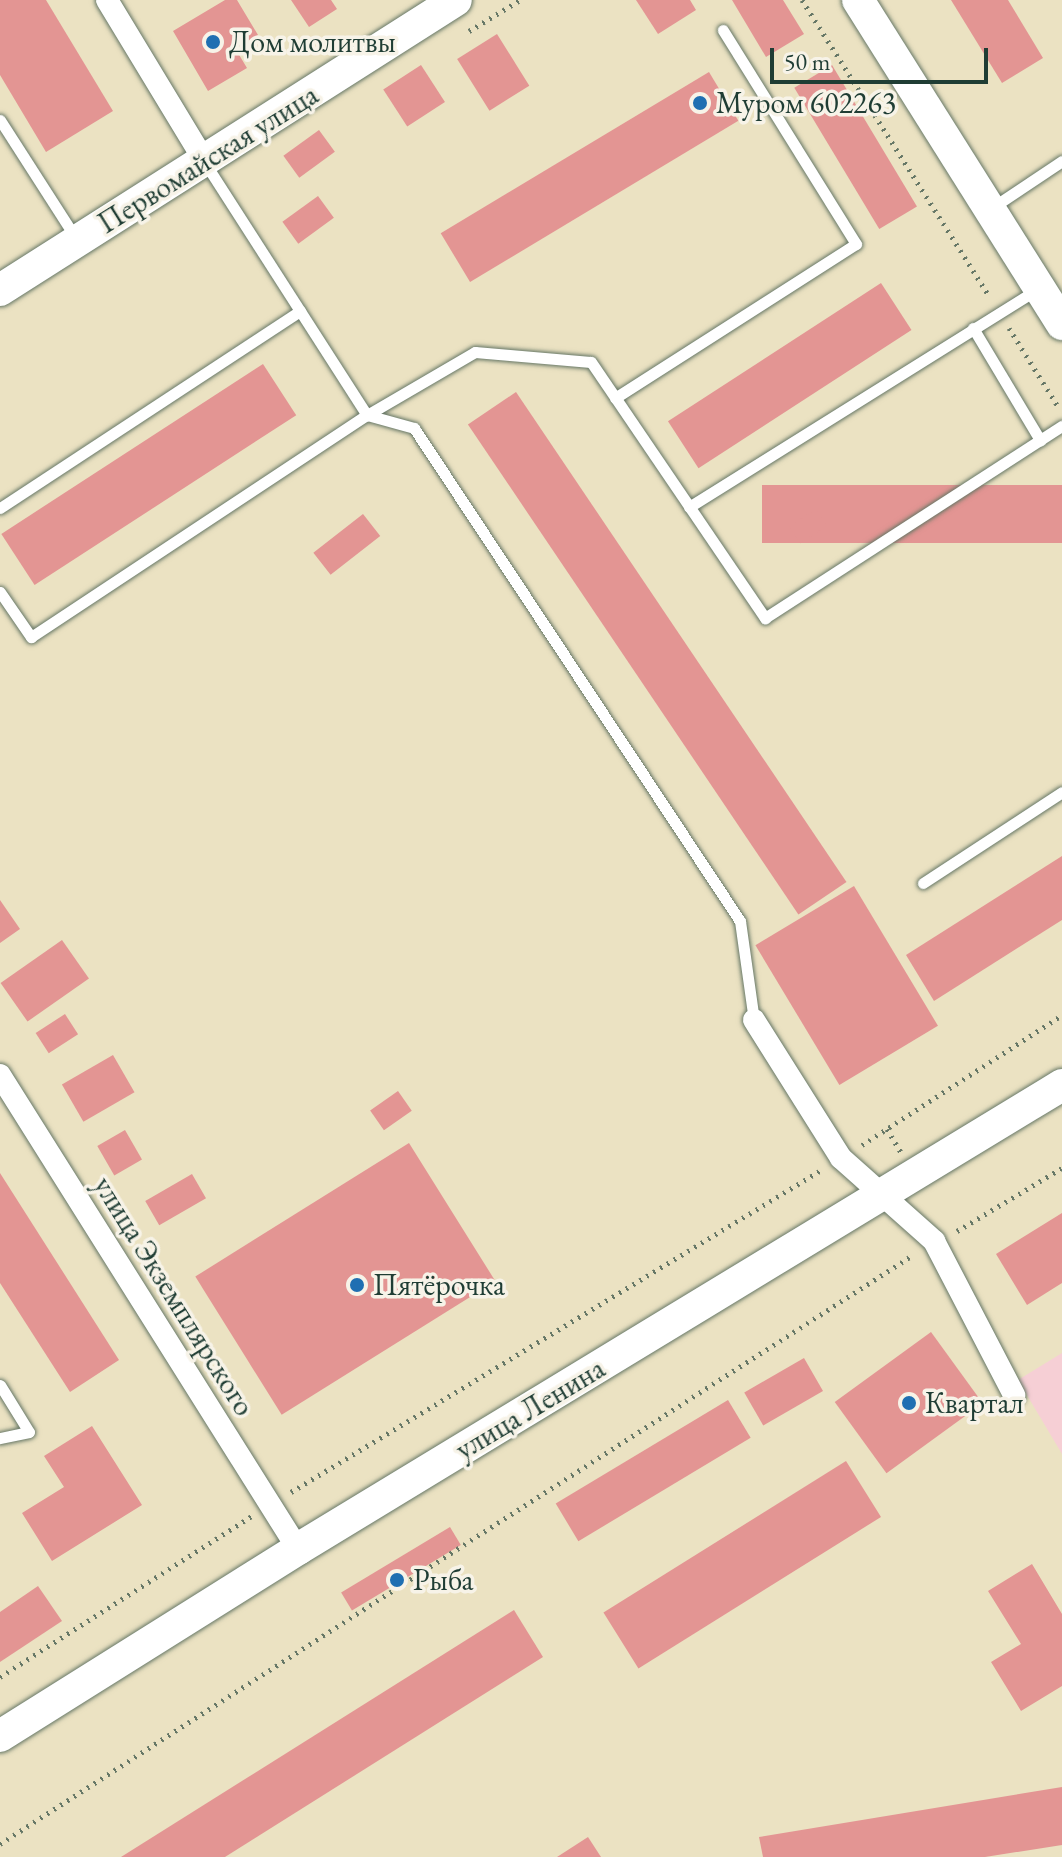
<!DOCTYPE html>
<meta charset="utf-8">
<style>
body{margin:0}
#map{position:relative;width:1062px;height:1857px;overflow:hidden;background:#ebe2c2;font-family:"EB Garamond",serif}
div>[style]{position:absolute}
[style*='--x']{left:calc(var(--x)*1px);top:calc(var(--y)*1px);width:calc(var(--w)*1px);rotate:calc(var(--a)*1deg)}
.built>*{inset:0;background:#f6cfd5}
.building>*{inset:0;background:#e39593;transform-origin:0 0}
.path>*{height:5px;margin-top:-2.5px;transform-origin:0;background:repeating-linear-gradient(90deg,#676 0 2px,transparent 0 8px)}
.roads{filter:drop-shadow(0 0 2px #676) drop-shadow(0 0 2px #676)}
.lane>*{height:11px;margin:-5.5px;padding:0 5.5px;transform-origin:5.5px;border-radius:5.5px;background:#fff}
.street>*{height:22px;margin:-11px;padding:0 11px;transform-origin:11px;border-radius:11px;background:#fff}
.secondary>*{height:32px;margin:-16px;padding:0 16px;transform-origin:16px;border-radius:16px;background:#fff}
.dots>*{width:22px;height:22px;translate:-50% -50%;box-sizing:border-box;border:4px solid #f7f3e8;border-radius:50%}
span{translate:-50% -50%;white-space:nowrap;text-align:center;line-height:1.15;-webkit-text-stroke:7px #f7f3e8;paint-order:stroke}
.poi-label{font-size:30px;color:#1f3d34}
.left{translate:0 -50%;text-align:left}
.street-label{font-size:30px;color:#1f3d34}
.scale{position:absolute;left:770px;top:48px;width:218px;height:36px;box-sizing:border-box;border:4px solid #1f3d34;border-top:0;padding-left:10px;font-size:24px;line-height:28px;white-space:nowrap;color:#1f3d34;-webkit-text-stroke:6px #f7f3e8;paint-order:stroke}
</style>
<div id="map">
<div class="built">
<i style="clip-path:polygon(1062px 1353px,1062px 1454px,1018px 1380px)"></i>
</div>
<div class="building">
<i style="clip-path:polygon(0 0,46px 0,113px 111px,46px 152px,0 75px)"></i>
<i style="clip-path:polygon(225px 0,237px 0,258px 35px,235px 48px,247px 68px,208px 91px,173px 31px)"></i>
<i style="clip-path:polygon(291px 0,331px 0,337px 9px,309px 27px)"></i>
<i style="clip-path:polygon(636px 0,690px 0,696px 10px,658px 34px)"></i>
<i style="clip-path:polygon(732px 0,783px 0,804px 34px,766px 57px)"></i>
<i style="clip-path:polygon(951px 0,1008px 0,1043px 58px,1002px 83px)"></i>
<i style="left:497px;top:34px;width:61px;height:47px;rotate:58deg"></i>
<i style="left:421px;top:65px;width:44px;height:45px;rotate:57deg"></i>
<i style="left:832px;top:65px;width:165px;height:44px;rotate:59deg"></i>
<i style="left:709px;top:72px;width:57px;height:313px;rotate:59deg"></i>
<i style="left:319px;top:130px;width:27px;height:44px;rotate:54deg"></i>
<i style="left:318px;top:196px;width:27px;height:44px;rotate:54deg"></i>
<i style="left:881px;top:283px;width:56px;height:254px;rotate:57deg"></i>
<i style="left:263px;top:364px;width:61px;height:312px;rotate:57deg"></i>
<i style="left:516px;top:392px;width:591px;height:58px;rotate:56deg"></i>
<i style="left:1062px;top:485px;width:58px;height:300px;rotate:90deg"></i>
<i style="left:816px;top:509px;width:20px;height:32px;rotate:57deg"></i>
<i style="left:363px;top:514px;width:28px;height:63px;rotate:52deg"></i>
<i style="clip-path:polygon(1062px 856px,1062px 920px,934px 1001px,906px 955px)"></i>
<i style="left:854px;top:886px;width:163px;height:115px;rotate:59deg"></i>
<i style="clip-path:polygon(0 900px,20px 929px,0 943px)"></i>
<i style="left:62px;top:940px;width:47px;height:75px;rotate:55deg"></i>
<i style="left:65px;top:1014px;width:24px;height:35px;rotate:57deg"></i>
<i style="left:113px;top:1055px;width:43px;height:59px;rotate:60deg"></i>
<i style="left:398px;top:1091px;width:24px;height:34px;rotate:55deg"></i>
<i style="left:125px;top:1130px;width:34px;height:32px;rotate:60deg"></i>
<i style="left:409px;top:1143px;width:163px;height:252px;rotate:58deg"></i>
<i style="clip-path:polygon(0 1173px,119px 1360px,70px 1392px,0 1283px)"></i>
<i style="left:192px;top:1174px;width:28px;height:54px;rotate:60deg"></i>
<i style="clip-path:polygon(1062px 1213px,1062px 1283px,1027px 1305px,996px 1254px)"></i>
<i style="left:931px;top:1332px;width:88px;height:119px;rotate:54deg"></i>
<i style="left:804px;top:1358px;width:38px;height:69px;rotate:60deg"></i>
<i style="left:728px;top:1400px;width:44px;height:201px;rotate:59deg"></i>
<i style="clip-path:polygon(92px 1426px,142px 1505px,52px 1561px,22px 1513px,64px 1487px,44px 1456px)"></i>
<i style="left:846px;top:1461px;width:66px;height:286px;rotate:58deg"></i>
<i style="left:450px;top:1527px;width:21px;height:127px;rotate:59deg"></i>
<i style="clip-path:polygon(1032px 1564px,1062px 1614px,1062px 1686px,1021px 1711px,991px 1662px,1021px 1644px,988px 1591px)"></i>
<i style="clip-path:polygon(38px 1586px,62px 1621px,0 1662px,0 1612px)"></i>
<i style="clip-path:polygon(514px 1610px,543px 1657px,225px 1857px,121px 1857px)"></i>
<i style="clip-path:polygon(1062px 1787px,1062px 1845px,985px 1857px,763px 1857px,759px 1837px)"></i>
<i style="clip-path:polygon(588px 1837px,601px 1857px,557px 1857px)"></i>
</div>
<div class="path">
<i style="--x:802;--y:0;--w:350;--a:57.7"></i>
<i style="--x:469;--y:31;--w:60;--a:-31.3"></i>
<i style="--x:1009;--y:328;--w:94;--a:58"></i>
<i style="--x:887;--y:1129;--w:27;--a:59"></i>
<i style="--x:862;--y:1145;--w:239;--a:-33"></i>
<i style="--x:957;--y:1231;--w:122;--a:-31"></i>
<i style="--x:291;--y:1492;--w:622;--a:-31.26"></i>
<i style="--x:0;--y:1677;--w:299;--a:-32.6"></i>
<i style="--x:0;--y:1844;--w:1087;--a:-32.83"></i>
</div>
<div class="roads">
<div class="lane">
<i style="--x:0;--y:120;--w:139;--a:57.3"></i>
<i style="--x:205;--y:163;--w:300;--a:57.3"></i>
<i style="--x:367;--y:415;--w:49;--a:15.5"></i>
<i style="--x:414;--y:428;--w:591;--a:56.53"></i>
<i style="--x:740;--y:921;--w:100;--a:82"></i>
<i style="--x:993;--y:207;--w:83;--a:-33.7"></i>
<i style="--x:973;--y:328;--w:131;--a:59.1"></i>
<i style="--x:615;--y:398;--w:286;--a:-32.6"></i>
<i style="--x:856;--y:244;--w:252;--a:-121.9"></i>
<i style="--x:689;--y:507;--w:411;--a:-32"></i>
<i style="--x:0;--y:508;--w:359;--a:-33.3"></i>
<i style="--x:0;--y:592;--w:55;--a:55.4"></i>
<i style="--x:31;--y:637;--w:403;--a:-33.5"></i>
<i style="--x:367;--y:415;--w:125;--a:-30.3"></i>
<i style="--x:475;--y:352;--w:116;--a:4.9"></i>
<i style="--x:591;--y:362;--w:310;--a:55.8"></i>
<i style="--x:765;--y:618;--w:354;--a:-32.9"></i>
<i style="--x:923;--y:883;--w:166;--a:-33.2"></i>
<i style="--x:0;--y:1385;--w:55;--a:58.3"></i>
<i style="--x:29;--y:1432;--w:30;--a:168"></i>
</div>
<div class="street">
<i style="--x:107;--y:0;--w:189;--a:58.8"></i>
<i style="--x:754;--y:1020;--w:163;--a:57.8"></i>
<i style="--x:841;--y:1158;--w:125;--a:41.7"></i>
<i style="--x:934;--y:1241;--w:174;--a:62.5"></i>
<i style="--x:0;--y:1075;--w:560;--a:57.84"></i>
</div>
<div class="secondary">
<i style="--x:858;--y:0;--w:383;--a:57.8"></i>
<i style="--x:0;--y:290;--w:540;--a:-32.45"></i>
<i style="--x:0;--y:1736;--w:352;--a:-32.1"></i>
<i style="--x:298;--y:1549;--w:894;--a:-31.27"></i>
</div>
</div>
<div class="dots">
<i style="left:213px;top:42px;background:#1f6fb2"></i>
<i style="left:700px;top:103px;background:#1f6fb2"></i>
<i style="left:357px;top:1285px;background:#1f6fb2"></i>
<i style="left:909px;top:1403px;background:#1f6fb2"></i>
<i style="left:397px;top:1580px;background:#1f6fb2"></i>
</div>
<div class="poi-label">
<span class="left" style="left:229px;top:42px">Дом молитвы</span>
<span class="left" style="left:716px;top:103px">Муром 602263</span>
<span class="left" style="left:373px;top:1285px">Пятёрочка</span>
<span class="left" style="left:925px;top:1403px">Квартал</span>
<span class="left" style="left:413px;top:1580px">Рыба</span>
</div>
<div class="street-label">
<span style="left:208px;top:159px;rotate:-32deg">Первомайская улица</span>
<span style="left:174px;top:1296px;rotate:58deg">улица Экземплярского</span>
<span style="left:530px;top:1409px;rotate:-31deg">улица Ленина</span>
</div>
<div class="scale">50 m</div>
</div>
